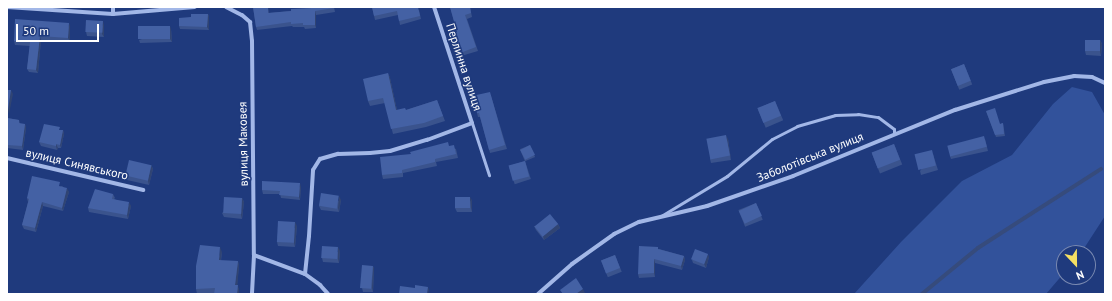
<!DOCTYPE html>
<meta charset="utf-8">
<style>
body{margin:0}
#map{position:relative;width:1112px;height:301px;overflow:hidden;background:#1f3a7d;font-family:"PT Sans",sans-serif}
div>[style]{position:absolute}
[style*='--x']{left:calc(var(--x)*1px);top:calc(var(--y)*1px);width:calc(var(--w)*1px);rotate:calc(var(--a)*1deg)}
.green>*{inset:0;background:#32529b}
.stream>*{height:3.5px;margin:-1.75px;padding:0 1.75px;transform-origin:1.75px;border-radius:1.75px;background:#364b7c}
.service>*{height:3px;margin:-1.5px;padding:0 1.5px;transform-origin:1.5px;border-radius:1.5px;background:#a2b7e7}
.minor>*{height:4px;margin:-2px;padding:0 2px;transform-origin:2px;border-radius:2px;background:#a2b7e7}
.wall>*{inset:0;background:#3a538d;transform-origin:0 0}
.shaded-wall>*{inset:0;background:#304473}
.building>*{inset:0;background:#4461a4;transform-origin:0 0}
span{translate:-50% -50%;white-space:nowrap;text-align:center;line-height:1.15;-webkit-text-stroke:3px #1f3a7d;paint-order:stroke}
.street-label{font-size:12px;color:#fff}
.frame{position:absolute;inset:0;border:8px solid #fff;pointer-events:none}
.north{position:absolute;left:1056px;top:245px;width:40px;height:40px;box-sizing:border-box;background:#1f3a7d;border:1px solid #7989b1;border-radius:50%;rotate:158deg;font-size:11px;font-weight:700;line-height:16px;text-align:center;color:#fff}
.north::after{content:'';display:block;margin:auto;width:14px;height:18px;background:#f5e063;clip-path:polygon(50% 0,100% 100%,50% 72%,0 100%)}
.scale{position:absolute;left:16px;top:24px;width:83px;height:18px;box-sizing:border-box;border:2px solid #fff;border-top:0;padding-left:5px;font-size:12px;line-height:14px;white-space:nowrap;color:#fff;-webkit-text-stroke:3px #1f3a7d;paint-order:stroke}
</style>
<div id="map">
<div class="green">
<i style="clip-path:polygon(1072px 87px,1092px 92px,1105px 115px,1105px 216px,1081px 253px,1064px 253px,1064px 273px,1046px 294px,854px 294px,901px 242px,962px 181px,1012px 155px,1053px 104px)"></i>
</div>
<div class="stream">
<i style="--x:922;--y:294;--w:72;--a:-39.4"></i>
<i style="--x:978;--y:248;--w:146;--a:-32.7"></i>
</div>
<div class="service">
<i style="--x:472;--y:123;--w:55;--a:71.9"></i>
<i style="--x:661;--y:216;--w:77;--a:-31.2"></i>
<i style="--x:727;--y:176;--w:58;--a:-39.4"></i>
<i style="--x:772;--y:139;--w:28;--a:-27"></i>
<i style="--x:797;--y:126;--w:40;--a:-16"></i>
<i style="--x:835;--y:115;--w:23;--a:-2"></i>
<i style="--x:858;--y:114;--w:20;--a:9"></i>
<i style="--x:878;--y:117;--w:20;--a:37"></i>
<i style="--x:894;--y:129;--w:5;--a:90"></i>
</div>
<div class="minor">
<i style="--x:7;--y:7;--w:106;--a:3.8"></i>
<i style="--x:113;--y:14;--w:82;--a:-4.9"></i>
<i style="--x:113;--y:7;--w:7;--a:90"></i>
<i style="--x:226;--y:7;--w:18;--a:27"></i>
<i style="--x:242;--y:15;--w:11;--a:41"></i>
<i style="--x:250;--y:22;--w:19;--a:84"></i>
<i style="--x:252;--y:41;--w:214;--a:89.5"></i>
<i style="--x:254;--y:255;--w:39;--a:93"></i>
<i style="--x:7;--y:158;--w:140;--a:13.2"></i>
<i style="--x:254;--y:255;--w:54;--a:20.4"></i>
<i style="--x:305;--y:274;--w:19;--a:36"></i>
<i style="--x:320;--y:285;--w:12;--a:48"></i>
<i style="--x:305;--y:274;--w:38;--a:-84"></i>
<i style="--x:309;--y:236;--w:66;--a:-86.5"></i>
<i style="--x:313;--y:170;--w:13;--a:-58"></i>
<i style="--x:320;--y:159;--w:19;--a:-16"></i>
<i style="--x:338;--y:154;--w:32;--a:-2"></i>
<i style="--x:370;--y:153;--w:20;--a:-6"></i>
<i style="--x:390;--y:151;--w:39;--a:-17"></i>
<i style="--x:427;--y:140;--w:48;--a:-20.7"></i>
<i style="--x:472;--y:123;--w:122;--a:-108.1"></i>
<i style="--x:538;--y:294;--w:45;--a:-41.4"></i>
<i style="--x:572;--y:264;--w:52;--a:-35.5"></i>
<i style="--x:614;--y:234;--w:28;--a:-26"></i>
<i style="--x:639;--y:222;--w:70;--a:-13.2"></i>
<i style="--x:707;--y:206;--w:91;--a:-19.2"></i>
<i style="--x:793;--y:176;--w:175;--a:-22.2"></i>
<i style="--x:955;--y:110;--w:93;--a:-17.5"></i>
<i style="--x:1044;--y:82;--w:31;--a:-11"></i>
<i style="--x:1074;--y:76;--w:18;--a:3"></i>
<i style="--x:1092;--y:77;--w:14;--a:25"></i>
</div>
<div class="wall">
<i style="clip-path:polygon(253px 7px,268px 7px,269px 13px,334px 7px,335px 12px,316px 15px,316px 28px,305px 29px,304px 27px,293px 27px,292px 26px,257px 30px,256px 27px)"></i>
<i style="clip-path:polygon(372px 7px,419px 10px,421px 19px,400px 25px,398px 15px,375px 20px)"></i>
<i style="clip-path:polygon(450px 7px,470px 7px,472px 17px,467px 19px,478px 51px,461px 56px,453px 33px,457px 32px)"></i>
<i style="clip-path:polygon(208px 14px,209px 17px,209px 30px,180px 29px,179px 26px,191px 17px)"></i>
<i style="clip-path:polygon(104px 25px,104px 37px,87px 36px,86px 32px)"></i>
<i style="clip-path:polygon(70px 26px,70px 42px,41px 40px,38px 73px,29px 72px,27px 69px,30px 46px,15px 45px,14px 41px)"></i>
<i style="clip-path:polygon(171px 29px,172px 42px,140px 43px,139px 40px)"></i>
<i style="clip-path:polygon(1100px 40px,1102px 44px,1101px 56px,1086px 55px,1085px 51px)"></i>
<i style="left:964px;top:64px;width:22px;height:14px;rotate:68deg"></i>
<i style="clip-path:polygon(388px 73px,390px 78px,397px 110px,406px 110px,437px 100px,445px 121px,426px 127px,393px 134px,385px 103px,370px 106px,368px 101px)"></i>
<i style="clip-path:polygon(491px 96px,507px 149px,490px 153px,480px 117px,478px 117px,477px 113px)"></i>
<i style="left:775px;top:101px;width:21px;height:19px;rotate:67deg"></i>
<i style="clip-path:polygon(986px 111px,1000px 124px,1003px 123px,1005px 136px,996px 137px)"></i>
<i style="clip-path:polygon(7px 118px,19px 120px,20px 124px,25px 124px,26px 128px,23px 150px,7px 148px)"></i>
<i style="clip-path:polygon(61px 130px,63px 130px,64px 134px,61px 148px,58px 148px,57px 150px,41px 146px,39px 142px)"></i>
<i style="clip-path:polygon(728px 139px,731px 160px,711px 163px,710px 159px)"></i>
<i style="clip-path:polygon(985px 139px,988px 151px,951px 159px,950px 156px)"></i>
<i style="left:894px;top:144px;width:22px;height:24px;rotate:68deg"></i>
<i style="left:530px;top:145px;width:13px;height:11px;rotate:67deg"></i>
<i style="clip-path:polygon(449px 146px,456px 149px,458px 158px,436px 162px,437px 166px,403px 173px,403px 177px,383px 179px,382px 175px,411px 154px)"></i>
<i style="clip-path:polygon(933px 154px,938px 170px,921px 175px,920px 171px)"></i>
<i style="left:525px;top:161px;width:19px;height:17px;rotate:72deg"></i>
<i style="clip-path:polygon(151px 165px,153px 169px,149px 185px,127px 180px,126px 176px)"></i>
<i style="clip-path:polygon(62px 186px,69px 192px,63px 211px,43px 206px,36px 232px,24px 229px,22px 225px,28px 202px,27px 198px)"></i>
<i style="clip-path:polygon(301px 187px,300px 200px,281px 198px,280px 194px,263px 194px,262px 190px)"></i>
<i style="clip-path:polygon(113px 194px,115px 198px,114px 199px,131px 206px,128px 219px,89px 212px,88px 208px)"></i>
<i style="clip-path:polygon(242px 198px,244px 202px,242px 219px,224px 217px,222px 213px)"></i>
<i style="clip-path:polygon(341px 200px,339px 212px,321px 210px,319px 206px)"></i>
<i style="clip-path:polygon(472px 200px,472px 212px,457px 212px,455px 208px)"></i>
<i style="left:756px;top:203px;width:18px;height:19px;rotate:68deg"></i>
<i style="clip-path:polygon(558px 224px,560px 228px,544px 240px,536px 230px,534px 226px)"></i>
<i style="clip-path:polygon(297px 226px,295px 247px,278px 246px,277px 242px)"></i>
<i style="clip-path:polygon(659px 249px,684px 256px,685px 260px,682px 270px,655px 263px,655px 277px,639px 278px,638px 274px)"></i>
<i style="clip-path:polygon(340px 251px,339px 263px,323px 262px,322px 258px)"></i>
<i style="clip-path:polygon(222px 252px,221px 261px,238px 261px,239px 266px,237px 285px,239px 290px,239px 294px,214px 294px,214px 293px,197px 294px,196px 289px)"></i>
<i style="left:615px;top:255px;width:18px;height:15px;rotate:68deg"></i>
<i style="clip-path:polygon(709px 257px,706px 268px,693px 263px,692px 260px)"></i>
<i style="clip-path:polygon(373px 266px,374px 269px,373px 292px,363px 292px,362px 288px)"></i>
</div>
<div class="shaded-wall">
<i style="clip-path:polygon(315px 11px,316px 15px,316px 28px,315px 25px)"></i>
<i style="clip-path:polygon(208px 14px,209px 17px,209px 30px,207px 27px)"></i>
<i style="clip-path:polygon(103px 21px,104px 25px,104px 37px,102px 34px)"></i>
<i style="clip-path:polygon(69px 23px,70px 26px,70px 42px,68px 38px)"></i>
<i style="clip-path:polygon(170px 26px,171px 29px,172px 42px,170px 39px)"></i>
<i style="clip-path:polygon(40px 36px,41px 40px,38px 73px,36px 70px)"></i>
<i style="clip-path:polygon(1100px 40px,1102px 44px,1101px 56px,1100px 52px)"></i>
<i style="clip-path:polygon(388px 73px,390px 78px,398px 115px,396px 110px)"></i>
<i style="clip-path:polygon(11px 90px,13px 94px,9px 114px,8px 110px)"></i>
<i style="clip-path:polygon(25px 124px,26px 128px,23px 150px,22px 146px)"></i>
<i style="clip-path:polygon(63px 130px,64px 134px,61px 148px,60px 145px)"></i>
<i style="clip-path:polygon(726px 135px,728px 139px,731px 160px,730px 156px)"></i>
<i style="clip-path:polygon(56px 144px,58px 148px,57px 150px,56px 146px)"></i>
<i style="clip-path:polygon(151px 165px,153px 169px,149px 185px,148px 181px)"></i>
<i style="clip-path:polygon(300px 183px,301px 187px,300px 200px,299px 197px)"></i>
<i style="clip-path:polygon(67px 188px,69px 192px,63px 211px,62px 208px)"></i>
<i style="clip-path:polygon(339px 196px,341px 200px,339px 212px,338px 208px)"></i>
<i style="clip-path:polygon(470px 197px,472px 200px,472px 212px,471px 208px)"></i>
<i style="clip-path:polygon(242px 198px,244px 202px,242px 219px,241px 215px)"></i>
<i style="clip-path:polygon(42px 202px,43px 206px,36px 232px,35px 228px)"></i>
<i style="clip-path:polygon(129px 202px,131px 206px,128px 219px,127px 215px)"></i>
<i style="clip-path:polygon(295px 222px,297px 226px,295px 247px,294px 243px)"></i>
<i style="clip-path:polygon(558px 224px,560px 228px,544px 240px,543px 236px)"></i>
<i style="clip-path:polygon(220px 247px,222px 252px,220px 265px,219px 260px)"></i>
<i style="clip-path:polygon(338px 247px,340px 251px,339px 263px,338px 259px)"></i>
<i style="clip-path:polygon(708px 254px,709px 257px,706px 268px,704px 264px)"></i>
<i style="clip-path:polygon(684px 256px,685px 260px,682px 270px,681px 266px)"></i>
<i style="clip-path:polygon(654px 259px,655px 263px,655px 277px,654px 273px)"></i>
<i style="clip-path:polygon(238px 261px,239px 266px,237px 290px,235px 285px)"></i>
<i style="clip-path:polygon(373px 266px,374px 269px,373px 292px,372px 288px)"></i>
<i style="clip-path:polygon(238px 285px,239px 290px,239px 294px,237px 294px)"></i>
<i style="clip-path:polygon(428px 287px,429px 290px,428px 294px,427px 294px)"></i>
<i style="clip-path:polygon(583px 289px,585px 293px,583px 294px,576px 294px)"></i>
</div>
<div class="building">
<i style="clip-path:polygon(253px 7px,268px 7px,268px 13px,291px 11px,291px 9px,312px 8px,312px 7px,334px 7px,334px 8px,315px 11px,315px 25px,303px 25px,303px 23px,291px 24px,291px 22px,256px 27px)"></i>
<i style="clip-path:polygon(372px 7px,418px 7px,420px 16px,399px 21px,397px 11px,374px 16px)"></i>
<i style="clip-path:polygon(450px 7px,470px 7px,471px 13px,465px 15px,476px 47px,460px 53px,453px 33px,457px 32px)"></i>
<i style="clip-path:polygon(191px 14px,208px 14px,207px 27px,179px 26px,179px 18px,191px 17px)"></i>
<i style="clip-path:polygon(15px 19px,69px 23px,68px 38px,40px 36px,36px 70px,27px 69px,30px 42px,14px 41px)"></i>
<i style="left:86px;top:20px;width:17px;height:12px;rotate:3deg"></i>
<i style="left:170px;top:26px;width:13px;height:32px;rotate:90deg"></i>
<i style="left:1085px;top:40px;width:15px;height:11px"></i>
<i style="left:964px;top:64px;width:18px;height:14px;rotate:68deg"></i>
<i style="clip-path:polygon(388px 73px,396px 110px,405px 108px,406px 110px,437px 100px,443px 116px,424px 123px,391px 129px,383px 98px,368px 101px,363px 79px)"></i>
<i style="clip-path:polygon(7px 90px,11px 90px,8px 110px,7px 110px)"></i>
<i style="clip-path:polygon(490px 92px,505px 145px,489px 150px,479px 113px,477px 113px,472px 96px)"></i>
<i style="left:775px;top:101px;width:16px;height:19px;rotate:68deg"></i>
<i style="clip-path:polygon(995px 108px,1000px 124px,1003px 123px,1004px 134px,995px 135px,986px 111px)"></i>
<i style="clip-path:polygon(7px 118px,19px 120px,19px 123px,25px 124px,22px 146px,7px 145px)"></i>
<i style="clip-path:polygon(44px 124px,60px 127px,59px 130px,63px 130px,60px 145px,56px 144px,56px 146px,39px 142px)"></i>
<i style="left:726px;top:135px;width:21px;height:20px;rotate:79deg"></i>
<i style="left:984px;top:136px;width:11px;height:38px;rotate:75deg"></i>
<i style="clip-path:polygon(448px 142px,449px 146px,454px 145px,456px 154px,435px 159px,435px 162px,402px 170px,402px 173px,382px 175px,380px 157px,411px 154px,410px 152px)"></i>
<i style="left:894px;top:144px;width:17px;height:24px;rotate:69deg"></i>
<i style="left:530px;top:145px;width:11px;height:11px;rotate:63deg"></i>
<i style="left:932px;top:150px;width:16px;height:18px;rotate:76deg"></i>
<i style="left:129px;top:160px;width:23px;height:16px;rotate:13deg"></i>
<i style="left:525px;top:161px;width:16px;height:17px;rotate:75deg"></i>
<i style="clip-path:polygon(32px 176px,60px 182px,59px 186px,67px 188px,62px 208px,42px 202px,35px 228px,22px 225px,29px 199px,27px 198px)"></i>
<i style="clip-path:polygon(262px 181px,300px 183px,299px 197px,279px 195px,280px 191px,262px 190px)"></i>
<i style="clip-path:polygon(95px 189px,113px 194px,112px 199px,129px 202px,127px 215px,88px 208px)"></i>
<i style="left:321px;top:193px;width:18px;height:13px;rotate:9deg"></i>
<i style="left:224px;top:197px;width:18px;height:16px;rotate:3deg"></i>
<i style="left:455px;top:197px;width:15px;height:11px"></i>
<i style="left:756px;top:203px;width:14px;height:19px;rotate:65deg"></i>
<i style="left:550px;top:214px;width:13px;height:20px;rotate:51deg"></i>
<i style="left:278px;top:221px;width:17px;height:21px;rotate:3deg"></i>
<i style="clip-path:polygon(200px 245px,220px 247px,219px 260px,238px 261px,235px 285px,238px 285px,237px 294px,214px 294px,215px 288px,196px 289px,196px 266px)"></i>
<i style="left:322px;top:246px;width:16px;height:12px;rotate:4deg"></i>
<i style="clip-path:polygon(639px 246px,658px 247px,658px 249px,684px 256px,681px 266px,654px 259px,654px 273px,638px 274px)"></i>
<i style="left:695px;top:249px;width:14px;height:11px;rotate:21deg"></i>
<i style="left:615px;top:255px;width:14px;height:15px;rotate:69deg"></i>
<i style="left:362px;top:265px;width:11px;height:23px;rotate:5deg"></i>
<i style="clip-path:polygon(576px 278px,583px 289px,576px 294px,563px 294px,560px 290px)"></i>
<i style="clip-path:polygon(415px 285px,428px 287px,427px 294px,399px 294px,400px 286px,415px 288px)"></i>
</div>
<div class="street-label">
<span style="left:464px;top:67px;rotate:72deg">Перлинна вулиця</span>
<span style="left:243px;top:144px;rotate:-91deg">вулиця Маковея</span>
<span style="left:810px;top:157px;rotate:-22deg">Заболотівська вулиця</span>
<span style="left:77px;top:164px;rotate:13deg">вулиця Синявського</span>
</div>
<div class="frame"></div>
<div class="north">N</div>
<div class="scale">50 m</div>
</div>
